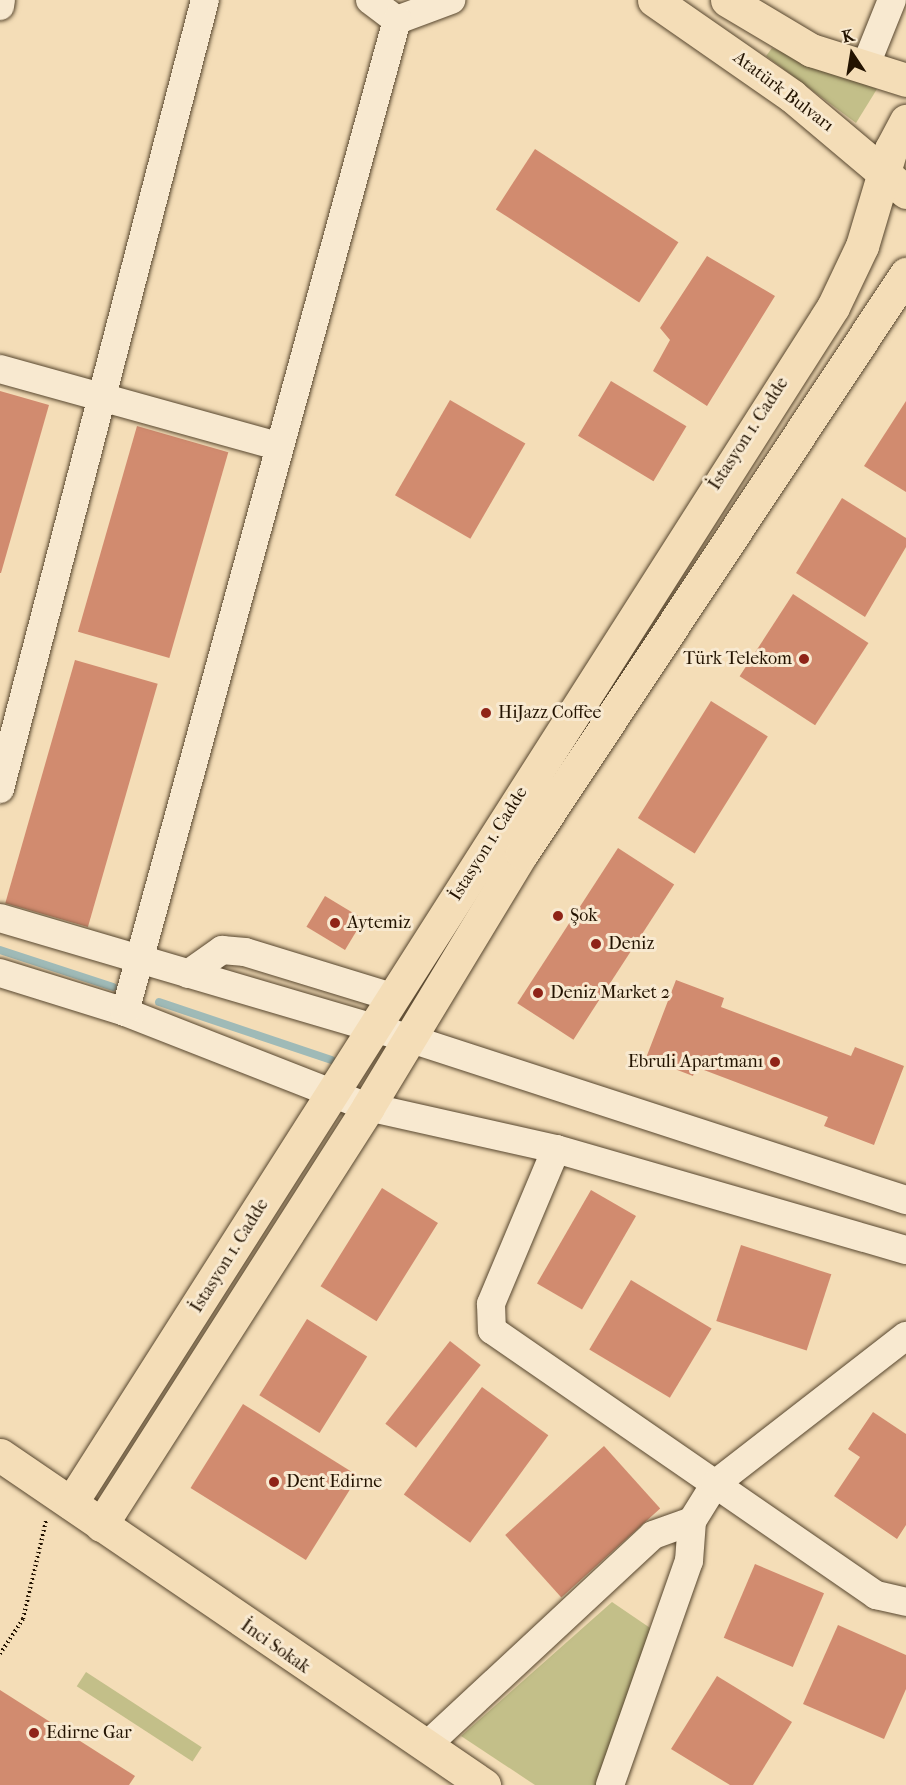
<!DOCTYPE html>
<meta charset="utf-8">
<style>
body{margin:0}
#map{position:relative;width:906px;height:1785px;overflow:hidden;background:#f4ddb7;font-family:"IM FELL French Canon",serif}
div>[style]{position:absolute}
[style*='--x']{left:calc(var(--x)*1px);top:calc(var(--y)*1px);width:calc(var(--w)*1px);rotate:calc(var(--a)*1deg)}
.green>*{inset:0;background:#c3bf89;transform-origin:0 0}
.stream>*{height:8px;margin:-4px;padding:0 4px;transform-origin:4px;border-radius:4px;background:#9fbab7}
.building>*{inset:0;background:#d18b6f;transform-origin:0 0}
.path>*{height:4px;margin-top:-2px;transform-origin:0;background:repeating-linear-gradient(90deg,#231301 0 1.5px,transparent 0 4.5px)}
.roads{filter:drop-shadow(0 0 2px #57462e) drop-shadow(0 0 2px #57462e)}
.minor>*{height:28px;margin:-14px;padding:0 14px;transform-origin:14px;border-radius:14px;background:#f8e9d0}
.major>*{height:33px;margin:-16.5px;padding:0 16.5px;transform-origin:16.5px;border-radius:16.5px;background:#f4ddb7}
.dots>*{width:16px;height:16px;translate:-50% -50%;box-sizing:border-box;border:3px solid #f8e9d0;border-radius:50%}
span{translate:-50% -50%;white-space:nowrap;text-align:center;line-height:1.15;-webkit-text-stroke:6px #f8e9d0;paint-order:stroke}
.street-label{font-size:18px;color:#231301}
.poi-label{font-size:18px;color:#231301}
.right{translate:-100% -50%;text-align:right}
.left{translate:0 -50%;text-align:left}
.north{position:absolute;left:822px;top:24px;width:60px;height:60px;-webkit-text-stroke:4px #f8e9d0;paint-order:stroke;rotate:348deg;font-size:16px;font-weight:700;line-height:24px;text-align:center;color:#231301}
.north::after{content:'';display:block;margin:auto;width:21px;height:27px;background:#231301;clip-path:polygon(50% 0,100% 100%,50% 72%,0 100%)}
</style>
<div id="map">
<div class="green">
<i style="clip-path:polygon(772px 48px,877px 89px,856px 123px,766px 56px)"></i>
<i style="clip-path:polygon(612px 1602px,659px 1634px,601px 1785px,535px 1785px,461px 1736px)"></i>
<i style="left:86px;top:1672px;width:138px;height:17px;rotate:33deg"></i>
</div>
<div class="stream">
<i style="--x:0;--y:950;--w:119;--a:18.1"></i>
<i style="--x:159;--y:1002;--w:182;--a:18.6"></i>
</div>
<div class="building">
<i style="left:535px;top:149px;width:171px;height:72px;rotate:33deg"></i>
<i style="clip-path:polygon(707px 256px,775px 296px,707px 406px,653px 371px,670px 340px,660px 328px)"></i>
<i style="left:611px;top:381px;width:88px;height:64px;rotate:31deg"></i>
<i style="clip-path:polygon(0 391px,49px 405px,1px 573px,0 573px)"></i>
<i style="left:450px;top:400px;width:87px;height:110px;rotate:30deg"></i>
<i style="clip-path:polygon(906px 401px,906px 492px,864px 466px)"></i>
<i style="left:137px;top:426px;width:95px;height:214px;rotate:16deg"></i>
<i style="clip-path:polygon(842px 498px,906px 538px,906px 547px,865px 617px,796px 573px)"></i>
<i style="left:793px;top:594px;width:90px;height:98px;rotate:33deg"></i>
<i style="left:75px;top:660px;width:86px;height:253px;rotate:16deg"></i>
<i style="left:711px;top:701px;width:67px;height:138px;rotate:32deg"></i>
<i style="left:618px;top:848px;width:67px;height:185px;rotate:33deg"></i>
<i style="left:325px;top:896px;width:45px;height:36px;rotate:31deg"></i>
<i style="clip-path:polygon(676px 980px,724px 998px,721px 1007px,851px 1056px,855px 1047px,904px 1066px,874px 1145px,824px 1126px,828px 1117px,696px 1067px,693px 1076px,646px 1058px)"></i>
<i style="left:382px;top:1188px;width:66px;height:116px;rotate:32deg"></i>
<i style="left:591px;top:1190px;width:52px;height:108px;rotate:30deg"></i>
<i style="left:741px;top:1245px;width:95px;height:80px;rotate:18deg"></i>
<i style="left:631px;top:1280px;width:94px;height:81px;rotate:31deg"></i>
<i style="left:307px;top:1319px;width:71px;height:90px;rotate:32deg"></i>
<i style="left:450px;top:1341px;width:39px;height:105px;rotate:38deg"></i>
<i style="left:482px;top:1387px;width:82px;height:133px;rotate:36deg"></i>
<i style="left:243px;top:1404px;width:136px;height:99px;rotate:32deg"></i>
<i style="clip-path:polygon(873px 1412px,906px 1434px,906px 1525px,897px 1539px,834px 1496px,860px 1457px,848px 1449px)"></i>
<i style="left:604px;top:1446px;width:84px;height:133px;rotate:48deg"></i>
<i style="left:755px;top:1564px;width:75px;height:80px;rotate:23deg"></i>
<i style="clip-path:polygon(838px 1625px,906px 1655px,906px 1689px,884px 1739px,803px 1704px)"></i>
<i style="clip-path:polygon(717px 1676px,792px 1722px,753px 1785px,730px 1785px,671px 1749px)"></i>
<i style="clip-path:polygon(0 1690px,135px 1776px,129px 1785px,0 1785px)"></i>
</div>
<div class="path">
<i style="--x:0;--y:1654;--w:42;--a:-56.7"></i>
<i style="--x:23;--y:1619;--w:101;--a:-76.8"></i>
</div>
<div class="roads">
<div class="minor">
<i style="--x:370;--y:0;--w:34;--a:37"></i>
<i style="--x:0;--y:6;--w:6;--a:-81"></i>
<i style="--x:397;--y:20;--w:58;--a:-20.3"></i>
<i style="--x:865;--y:67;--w:72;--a:-68.1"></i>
<i style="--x:0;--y:369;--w:288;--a:15.5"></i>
<i style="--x:0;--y:789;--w:815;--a:-75.44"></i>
<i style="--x:0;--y:918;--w:425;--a:16.4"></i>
<i style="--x:408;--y:1038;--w:524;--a:18.02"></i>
<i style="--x:0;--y:973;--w:131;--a:17.3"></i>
<i style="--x:125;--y:1012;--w:261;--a:21.4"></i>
<i style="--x:368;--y:1107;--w:193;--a:12.6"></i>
<i style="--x:556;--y:1149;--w:364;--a:16.1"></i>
<i style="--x:188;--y:974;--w:42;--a:-35.2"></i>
<i style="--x:222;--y:950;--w:23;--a:5"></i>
<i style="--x:245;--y:952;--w:154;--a:17"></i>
<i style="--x:125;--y:1012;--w:1029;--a:-74.67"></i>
<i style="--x:556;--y:1149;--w:168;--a:112.8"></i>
<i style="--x:491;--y:1304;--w:26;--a:88"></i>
<i style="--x:492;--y:1330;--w:467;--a:34.6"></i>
<i style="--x:876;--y:1595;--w:31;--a:13"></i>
<i style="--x:425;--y:1747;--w:311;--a:-42.9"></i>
<i style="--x:653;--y:1535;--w:41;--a:-19.7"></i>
<i style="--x:692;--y:1521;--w:44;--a:-58.1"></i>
<i style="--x:715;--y:1484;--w:242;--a:-37.8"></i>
<i style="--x:610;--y:1785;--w:238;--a:-70.6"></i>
<i style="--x:689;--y:1561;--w:40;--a:-85.7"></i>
</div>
<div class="major">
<i style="--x:654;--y:0;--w:168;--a:34.8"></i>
<i style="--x:792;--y:96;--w:149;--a:40.1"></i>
<i style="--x:727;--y:0;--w:98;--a:30.8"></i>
<i style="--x:811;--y:50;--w:100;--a:17.5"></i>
<i style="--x:0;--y:1455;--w:586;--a:34.29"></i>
<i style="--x:71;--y:1503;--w:1418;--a:-57.5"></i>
<i style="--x:833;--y:307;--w:68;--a:-64.6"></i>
<i style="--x:862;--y:246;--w:101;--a:-73.4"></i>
<i style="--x:891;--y:149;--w:32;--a:-62"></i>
<i style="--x:101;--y:1525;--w:496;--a:-57.4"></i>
<i style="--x:368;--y:1107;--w:297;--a:-58.8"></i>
<i style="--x:522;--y:853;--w:695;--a:-56.45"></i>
</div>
</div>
<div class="dots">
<i style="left:804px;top:659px;background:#8f2418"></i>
<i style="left:486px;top:713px;background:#8f2418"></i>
<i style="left:558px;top:916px;background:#8f2418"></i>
<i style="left:335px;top:923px;background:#8f2418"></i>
<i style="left:596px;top:944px;background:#8f2418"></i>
<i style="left:538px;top:993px;background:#8f2418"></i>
<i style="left:775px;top:1062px;background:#8f2418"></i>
<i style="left:274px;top:1482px;background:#8f2418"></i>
<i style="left:34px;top:1733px;background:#8f2418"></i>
</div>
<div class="street-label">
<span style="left:783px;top:92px;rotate:37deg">Atatürk Bulvarı</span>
<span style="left:749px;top:434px;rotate:-57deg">İstasyon 1. Cadde</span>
<span style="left:489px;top:844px;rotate:-58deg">İstasyon 1. Cadde</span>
<span style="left:230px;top:1256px;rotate:-58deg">İstasyon 1. Cadde</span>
<span style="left:275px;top:1647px;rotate:35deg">İnci Sokak</span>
</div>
<div class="poi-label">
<span class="right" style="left:792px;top:659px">Türk Telekom</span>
<span class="left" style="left:498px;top:713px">HiJazz Coffee</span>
<span class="left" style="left:570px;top:916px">Şok</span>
<span class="left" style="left:347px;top:923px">Aytemiz</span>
<span class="left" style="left:608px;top:944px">Deniz</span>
<span class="left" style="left:550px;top:993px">Deniz Market 2</span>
<span class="right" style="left:763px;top:1062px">Ebruli Apartmanı</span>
<span class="left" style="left:286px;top:1482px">Dent Edirne</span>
<span class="left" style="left:46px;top:1733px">Edirne Gar</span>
</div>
<div class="north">K</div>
</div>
